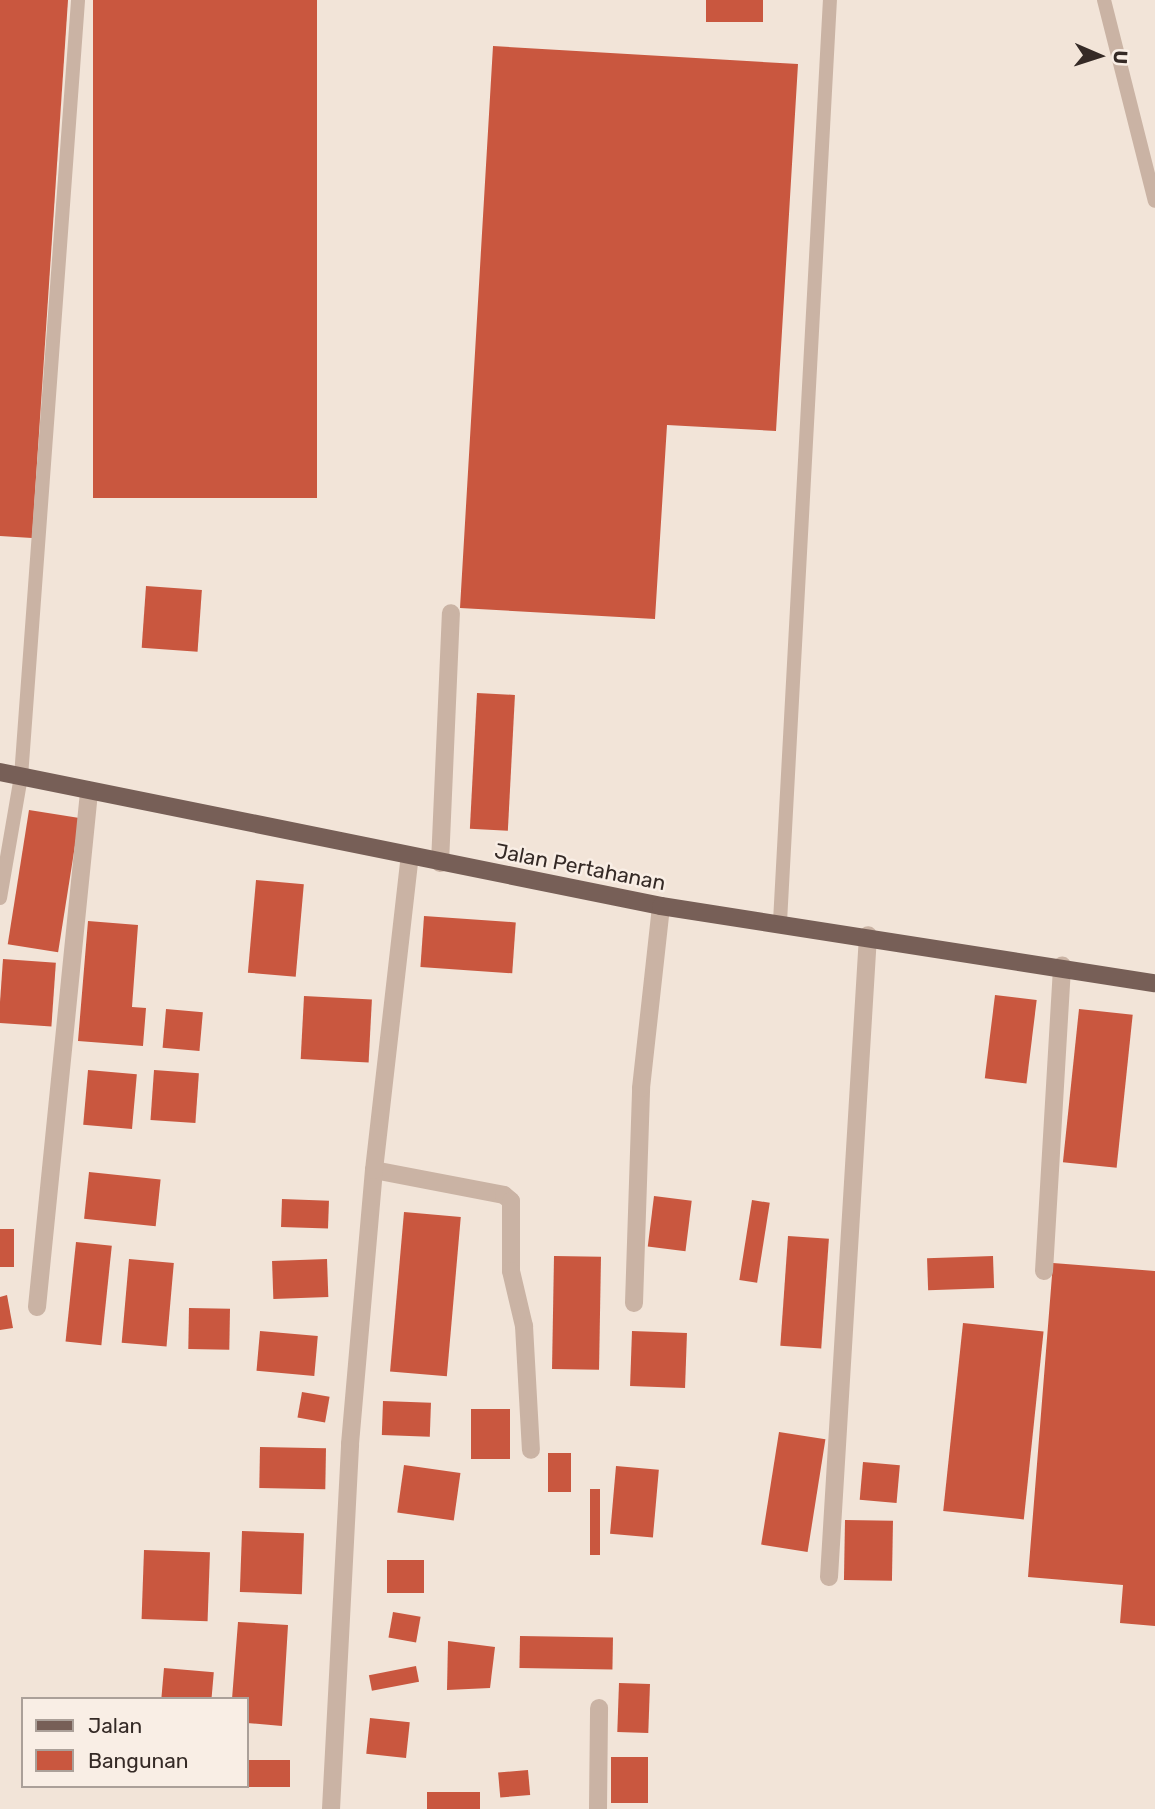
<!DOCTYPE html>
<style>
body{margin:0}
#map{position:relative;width:1155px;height:1809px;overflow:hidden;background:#f2e4d8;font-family:Rubik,sans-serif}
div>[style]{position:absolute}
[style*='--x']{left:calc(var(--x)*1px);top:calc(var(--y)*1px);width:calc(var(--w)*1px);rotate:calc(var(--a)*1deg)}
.building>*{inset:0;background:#c9573f;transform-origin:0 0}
.service>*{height:14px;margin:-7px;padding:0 7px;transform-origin:7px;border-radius:7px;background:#cab3a4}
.minor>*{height:18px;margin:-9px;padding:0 9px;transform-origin:9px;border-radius:9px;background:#cab3a4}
.primary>*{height:18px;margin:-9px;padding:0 9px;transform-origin:9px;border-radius:9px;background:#775f57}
span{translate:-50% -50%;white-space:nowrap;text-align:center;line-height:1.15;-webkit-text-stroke:5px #f9eee5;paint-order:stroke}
.street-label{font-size:21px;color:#352a26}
.legend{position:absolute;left:21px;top:1697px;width:228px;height:91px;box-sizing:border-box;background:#f9eee5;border:2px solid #aba099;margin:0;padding:9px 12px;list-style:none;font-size:21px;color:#352a26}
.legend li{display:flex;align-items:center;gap:14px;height:35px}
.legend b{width:35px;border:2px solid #aba099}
.north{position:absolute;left:1064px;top:21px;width:70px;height:70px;-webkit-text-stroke:5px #f9eee5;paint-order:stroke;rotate:93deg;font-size:19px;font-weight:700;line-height:28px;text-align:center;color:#352a26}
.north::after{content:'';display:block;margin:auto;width:24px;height:32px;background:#352a26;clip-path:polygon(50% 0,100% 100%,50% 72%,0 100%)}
</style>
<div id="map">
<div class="building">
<i style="clip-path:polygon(0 0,68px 0,32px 538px,0 536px)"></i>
<i style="left:93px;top:0;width:224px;height:498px"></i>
<i style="left:706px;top:0;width:57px;height:22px"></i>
<i style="clip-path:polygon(493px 46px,798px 64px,776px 431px,667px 425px,655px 619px,460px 608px)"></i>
<i style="left:146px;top:586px;width:56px;height:62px;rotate:4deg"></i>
<i style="left:477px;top:693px;width:38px;height:136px;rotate:3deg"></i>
<i style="left:29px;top:810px;width:51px;height:136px;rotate:9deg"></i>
<i style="left:256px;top:880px;width:48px;height:93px;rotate:5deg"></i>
<i style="left:424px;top:916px;width:92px;height:51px;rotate:4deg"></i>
<i style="clip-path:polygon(88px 921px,138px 925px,132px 1007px,146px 1008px,143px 1046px,78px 1041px)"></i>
<i style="left:3px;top:959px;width:53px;height:64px;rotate:4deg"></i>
<i style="left:995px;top:995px;width:42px;height:84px;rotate:7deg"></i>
<i style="left:304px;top:996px;width:68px;height:63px;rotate:3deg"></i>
<i style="left:166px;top:1009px;width:37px;height:39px;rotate:5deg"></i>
<i style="left:1079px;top:1009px;width:54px;height:154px;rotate:6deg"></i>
<i style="left:88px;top:1070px;width:49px;height:55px;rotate:5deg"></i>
<i style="left:154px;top:1070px;width:45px;height:50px;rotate:4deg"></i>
<i style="left:89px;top:1172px;width:72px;height:47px;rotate:6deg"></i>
<i style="left:654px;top:1196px;width:38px;height:51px;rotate:7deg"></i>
<i style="left:282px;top:1199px;width:47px;height:28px;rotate:2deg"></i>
<i style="left:752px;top:1200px;width:18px;height:81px;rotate:9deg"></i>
<i style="left:404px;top:1212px;width:57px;height:160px;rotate:5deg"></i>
<i style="left:0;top:1229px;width:14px;height:38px"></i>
<i style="left:788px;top:1236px;width:41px;height:110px;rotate:4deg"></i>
<i style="left:76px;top:1242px;width:36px;height:100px;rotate:6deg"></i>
<i style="left:554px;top:1256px;width:47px;height:113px;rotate:1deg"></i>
<i style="left:993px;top:1256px;width:32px;height:66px;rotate:88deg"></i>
<i style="left:129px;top:1259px;width:45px;height:84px;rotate:5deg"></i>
<i style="left:327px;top:1259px;width:38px;height:55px;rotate:88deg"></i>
<i style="clip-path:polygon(1053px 1263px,1155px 1271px,1155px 1626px,1120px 1623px,1123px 1585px,1028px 1577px)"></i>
<i style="clip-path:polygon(7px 1295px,13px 1328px,0 1330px,0 1297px)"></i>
<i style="left:189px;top:1308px;width:41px;height:41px;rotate:1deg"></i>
<i style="left:963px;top:1323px;width:81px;height:189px;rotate:6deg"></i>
<i style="left:260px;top:1331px;width:58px;height:40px;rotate:5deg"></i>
<i style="left:632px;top:1331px;width:55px;height:55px;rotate:2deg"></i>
<i style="left:302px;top:1392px;width:28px;height:26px;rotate:10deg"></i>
<i style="left:383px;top:1401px;width:48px;height:34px;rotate:2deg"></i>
<i style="left:471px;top:1409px;width:39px;height:50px"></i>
<i style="left:779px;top:1432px;width:47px;height:114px;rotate:9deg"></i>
<i style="left:260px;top:1447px;width:66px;height:41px;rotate:1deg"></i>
<i style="left:548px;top:1453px;width:23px;height:39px"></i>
<i style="left:863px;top:1462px;width:37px;height:38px;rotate:5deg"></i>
<i style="left:404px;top:1465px;width:57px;height:48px;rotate:8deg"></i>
<i style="left:616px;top:1466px;width:43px;height:68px;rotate:5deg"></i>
<i style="left:590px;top:1489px;width:10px;height:66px"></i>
<i style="left:845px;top:1520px;width:48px;height:60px;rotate:1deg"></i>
<i style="left:242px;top:1531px;width:62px;height:61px;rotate:2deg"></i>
<i style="left:144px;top:1550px;width:66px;height:69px;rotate:2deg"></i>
<i style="left:387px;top:1560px;width:37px;height:33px"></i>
<i style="left:393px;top:1612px;width:28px;height:26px;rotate:10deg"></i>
<i style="clip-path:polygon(238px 1622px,288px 1625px,282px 1726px,247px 1723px,247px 1699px,232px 1699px)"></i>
<i style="left:520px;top:1636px;width:93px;height:32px;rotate:1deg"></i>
<i style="clip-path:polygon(448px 1641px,495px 1647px,490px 1688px,447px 1690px)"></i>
<i style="left:416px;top:1666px;width:16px;height:48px;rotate:79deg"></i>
<i style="left:164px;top:1668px;width:50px;height:31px;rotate:5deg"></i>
<i style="left:619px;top:1683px;width:31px;height:49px;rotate:2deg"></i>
<i style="left:370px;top:1718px;width:40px;height:36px;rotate:6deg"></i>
<i style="left:611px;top:1757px;width:37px;height:46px"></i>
<i style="left:247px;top:1760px;width:43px;height:27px"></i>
<i style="left:528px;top:1770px;width:25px;height:30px;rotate:85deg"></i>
<i style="left:480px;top:1792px;width:17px;height:53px;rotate:90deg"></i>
</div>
<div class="service">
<i style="--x:1104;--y:0;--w:207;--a:75.8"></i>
<i style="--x:0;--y:898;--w:123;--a:-80.2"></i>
<i style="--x:21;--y:777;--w:779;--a:-85.8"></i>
<i style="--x:780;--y:922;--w:923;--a:-86.9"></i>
</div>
<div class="minor">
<i style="--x:440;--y:863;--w:250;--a:-87.5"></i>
<i style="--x:374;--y:1170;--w:132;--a:10.9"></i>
<i style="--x:504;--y:1195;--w:9;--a:41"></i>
<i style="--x:511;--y:1201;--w:70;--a:90"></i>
<i style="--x:511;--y:1271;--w:57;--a:76.7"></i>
<i style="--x:524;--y:1326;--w:124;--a:86.8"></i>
<i style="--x:1044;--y:1271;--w:306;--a:-86.6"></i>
<i style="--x:634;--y:1303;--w:215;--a:-88.1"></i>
<i style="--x:641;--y:1088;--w:183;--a:-83.7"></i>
<i style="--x:37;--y:1307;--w:518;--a:-84.23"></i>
<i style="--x:829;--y:1577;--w:643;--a:-86.52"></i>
<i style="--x:331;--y:1809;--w:365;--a:-87"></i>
<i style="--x:350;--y:1444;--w:275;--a:-85"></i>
<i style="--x:374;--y:1170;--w:316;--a:-83.5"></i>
<i style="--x:598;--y:1809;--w:101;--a:-89.4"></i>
</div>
<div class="primary">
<i style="--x:0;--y:772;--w:674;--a:11.46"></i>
<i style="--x:661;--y:906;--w:500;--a:8.9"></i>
</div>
<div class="street-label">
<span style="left:580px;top:867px;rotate:11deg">Jalan Pertahanan</span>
</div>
<ul class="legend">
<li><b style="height:9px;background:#775f57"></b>Jalan</li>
<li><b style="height:19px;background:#c9573f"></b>Bangunan</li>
</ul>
<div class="north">U</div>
</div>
